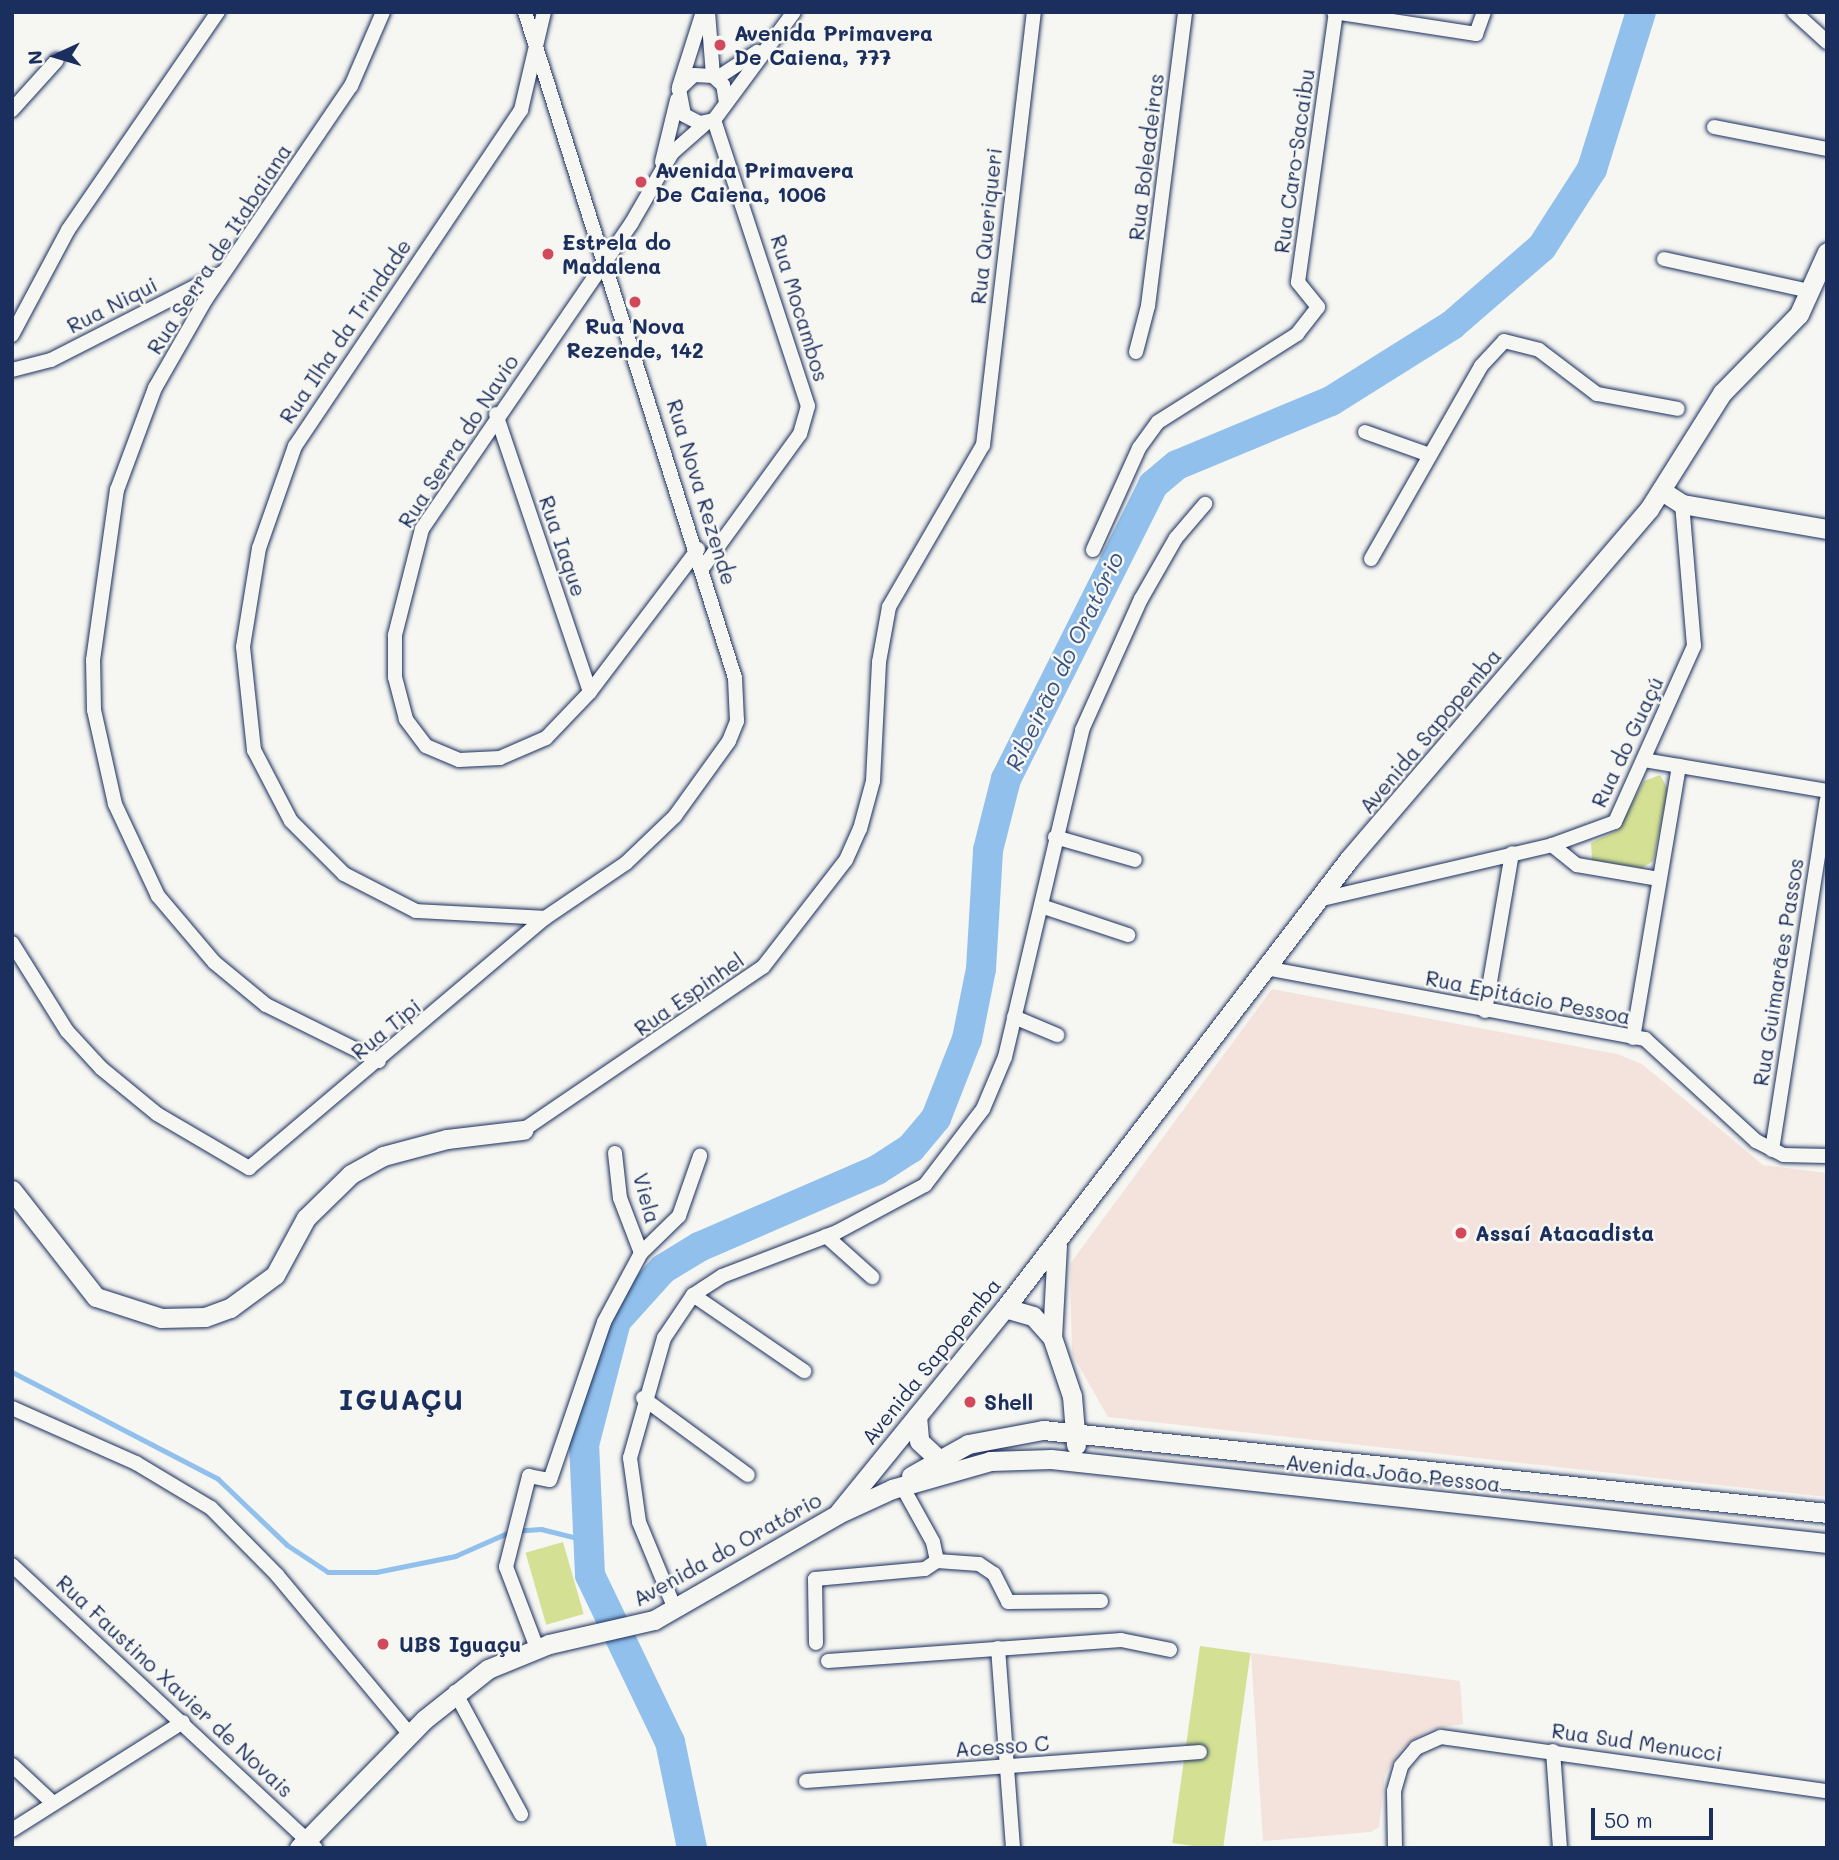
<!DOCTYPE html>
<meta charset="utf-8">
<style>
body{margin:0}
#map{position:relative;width:1839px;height:1860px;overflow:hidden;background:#f6f6f2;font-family:Mali,sans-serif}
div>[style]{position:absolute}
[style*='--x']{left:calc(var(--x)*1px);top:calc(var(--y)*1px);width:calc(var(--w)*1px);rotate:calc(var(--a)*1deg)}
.built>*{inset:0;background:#f4e3dd}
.green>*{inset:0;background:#d4e194;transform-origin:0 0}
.stream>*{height:5px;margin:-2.5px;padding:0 2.5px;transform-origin:2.5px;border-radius:2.5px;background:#91c0ec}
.river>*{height:30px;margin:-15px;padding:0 15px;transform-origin:15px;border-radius:15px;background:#91c0ec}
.roads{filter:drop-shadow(0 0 2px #1b2f5e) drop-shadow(0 0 2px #1b2f5e)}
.street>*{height:14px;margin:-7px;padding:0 7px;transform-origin:7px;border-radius:7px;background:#f6f6f2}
.secondary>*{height:19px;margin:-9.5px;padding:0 9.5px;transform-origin:9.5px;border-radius:9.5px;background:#f6f6f2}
.dots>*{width:19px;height:19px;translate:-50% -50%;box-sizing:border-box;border:4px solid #f6f6f2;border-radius:50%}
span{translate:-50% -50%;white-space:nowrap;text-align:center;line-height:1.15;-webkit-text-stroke:5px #f6f6f2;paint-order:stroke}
.poi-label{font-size:21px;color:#1b2f5e;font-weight:700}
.left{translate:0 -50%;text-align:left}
.street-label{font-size:21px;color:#1b2f5e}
.water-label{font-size:23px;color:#385382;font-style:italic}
.district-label{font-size:28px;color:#1b2f5e;font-weight:700;letter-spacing:2px}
.frame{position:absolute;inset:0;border:14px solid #1b2f5e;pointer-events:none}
.north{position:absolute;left:21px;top:21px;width:70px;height:70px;-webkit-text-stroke:5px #f6f6f2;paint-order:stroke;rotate:266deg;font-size:19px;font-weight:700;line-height:28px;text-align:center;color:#1b2f5e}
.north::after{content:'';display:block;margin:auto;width:24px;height:32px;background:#1b2f5e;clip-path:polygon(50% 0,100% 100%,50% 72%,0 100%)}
.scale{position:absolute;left:1591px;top:1808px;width:122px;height:32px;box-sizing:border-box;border:4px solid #1b2f5e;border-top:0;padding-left:9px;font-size:21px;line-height:24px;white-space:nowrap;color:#1b2f5e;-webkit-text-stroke:5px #f6f6f2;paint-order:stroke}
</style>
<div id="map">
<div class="built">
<i style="clip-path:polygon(1272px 989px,1617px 1054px,1642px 1064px,1763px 1165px,1827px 1173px,1827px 1497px,1108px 1417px,1072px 1354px,1070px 1264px)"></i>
<i style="clip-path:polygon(1251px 1653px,1460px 1681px,1463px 1724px,1428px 1730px,1401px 1749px,1385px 1775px,1379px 1827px,1371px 1832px,1263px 1841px)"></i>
</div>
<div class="green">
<i style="clip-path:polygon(1660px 775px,1668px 789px,1653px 861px,1642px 868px,1592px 860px,1591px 843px,1618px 830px,1644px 781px)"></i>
<i style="left:563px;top:1542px;width:75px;height:39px;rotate:74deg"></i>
<i style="left:1200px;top:1646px;width:51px;height:199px;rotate:8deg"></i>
</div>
<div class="stream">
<i style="--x:12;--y:1372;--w:232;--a:27.4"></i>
<i style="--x:218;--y:1479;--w:95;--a:43.7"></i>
<i style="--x:287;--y:1545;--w:49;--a:33.4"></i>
<i style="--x:328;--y:1572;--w:48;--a:0"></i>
<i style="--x:376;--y:1572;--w:81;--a:-11.4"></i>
<i style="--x:455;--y:1556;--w:62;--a:-23.7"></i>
<i style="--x:512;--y:1531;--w:29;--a:-4"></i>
<i style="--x:541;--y:1529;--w:49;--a:14"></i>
</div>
<div class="river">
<i style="--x:692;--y:1848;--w:108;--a:-101.7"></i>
<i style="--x:670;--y:1742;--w:185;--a:-115.6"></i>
<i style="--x:590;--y:1575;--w:130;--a:-92.6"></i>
<i style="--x:584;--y:1445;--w:128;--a:-75.5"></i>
<i style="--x:616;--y:1321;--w:70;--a:-47.9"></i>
<i style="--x:663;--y:1269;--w:42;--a:-31.4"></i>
<i style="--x:699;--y:1247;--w:194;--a:-23.4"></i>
<i style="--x:877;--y:1170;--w:40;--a:-32.9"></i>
<i style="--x:911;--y:1148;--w:39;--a:-50"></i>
<i style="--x:936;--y:1118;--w:85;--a:-68.6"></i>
<i style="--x:967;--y:1039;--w:71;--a:-78.7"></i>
<i style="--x:981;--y:969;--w:119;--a:-86.6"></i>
<i style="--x:988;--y:850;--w:73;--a:-75.8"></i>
<i style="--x:1006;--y:779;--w:329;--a:-63.4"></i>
<i style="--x:1153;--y:485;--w:31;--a:-40"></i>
<i style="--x:1177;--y:465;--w:167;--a:-22.6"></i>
<i style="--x:1331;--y:401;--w:143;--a:-32.1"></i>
<i style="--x:1452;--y:325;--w:119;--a:-40.9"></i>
<i style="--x:1542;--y:247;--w:93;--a:-57.3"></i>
<i style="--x:1592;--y:169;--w:164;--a:-72.7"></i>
</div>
<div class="roads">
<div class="street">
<i style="--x:544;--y:12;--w:101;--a:103.2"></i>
<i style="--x:521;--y:110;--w:405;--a:123.9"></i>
<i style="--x:295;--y:446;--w:108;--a:109.4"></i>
<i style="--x:259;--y:548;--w:100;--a:99.2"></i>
<i style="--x:243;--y:647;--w:104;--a:83.9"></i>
<i style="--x:254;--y:750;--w:80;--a:62.5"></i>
<i style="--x:291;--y:821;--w:75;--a:45"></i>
<i style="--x:344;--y:874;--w:81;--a:27.2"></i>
<i style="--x:416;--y:911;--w:129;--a:3.1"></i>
<i style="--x:708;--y:12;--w:64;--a:85.5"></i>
<i style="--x:1334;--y:12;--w:144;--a:8.8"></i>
<i style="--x:1476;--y:34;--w:23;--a:-70"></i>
<i style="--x:1794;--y:12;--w:45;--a:42.3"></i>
<i style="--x:717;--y:78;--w:48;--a:-33"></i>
<i style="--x:679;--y:87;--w:79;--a:-72.3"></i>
<i style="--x:726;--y:103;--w:18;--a:-99"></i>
<i style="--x:723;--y:85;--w:13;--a:-138"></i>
<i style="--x:713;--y:76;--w:19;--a:-177"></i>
<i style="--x:694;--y:75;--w:21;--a:137"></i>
<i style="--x:679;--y:89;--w:26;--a:79"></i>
<i style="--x:684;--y:115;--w:18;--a:27"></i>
<i style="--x:700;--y:123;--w:14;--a:-12"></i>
<i style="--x:714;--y:120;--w:134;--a:-53.5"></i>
<i style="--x:12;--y:110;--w:67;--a:-48"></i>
<i style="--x:1714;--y:127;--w:115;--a:11"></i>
<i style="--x:662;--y:162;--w:64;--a:-76.4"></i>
<i style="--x:1664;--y:259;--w:149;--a:12.4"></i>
<i style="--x:12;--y:335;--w:119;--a:-61.9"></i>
<i style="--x:68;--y:230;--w:265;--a:-55.5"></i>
<i style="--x:1136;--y:352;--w:48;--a:-75.4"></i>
<i style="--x:1148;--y:306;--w:296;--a:-82.8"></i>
<i style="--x:12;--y:370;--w:40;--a:-14.4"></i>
<i style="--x:51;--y:360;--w:194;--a:-27"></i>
<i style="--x:496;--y:414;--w:293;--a:71.3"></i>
<i style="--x:1365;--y:432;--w:69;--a:19.5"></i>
<i style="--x:698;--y:549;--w:179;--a:127.1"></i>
<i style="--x:590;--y:692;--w:64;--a:133.7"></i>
<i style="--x:546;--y:738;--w:50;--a:156.5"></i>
<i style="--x:500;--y:758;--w:41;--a:177.2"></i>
<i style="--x:459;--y:760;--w:36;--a:-157"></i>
<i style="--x:426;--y:746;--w:34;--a:-127"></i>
<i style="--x:406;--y:719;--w:43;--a:-104.7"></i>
<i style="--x:395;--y:677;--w:42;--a:-90"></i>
<i style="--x:395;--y:635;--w:109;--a:-75.7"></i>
<i style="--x:422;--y:529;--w:370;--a:-55.6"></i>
<i style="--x:631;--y:224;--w:82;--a:-60"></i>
<i style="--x:672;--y:153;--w:45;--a:-41.4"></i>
<i style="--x:1093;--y:550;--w:112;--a:-65.7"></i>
<i style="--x:1139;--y:448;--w:32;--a:-54"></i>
<i style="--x:1158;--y:422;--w:165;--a:-32.3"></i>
<i style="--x:1297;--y:334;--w:34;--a:-52"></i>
<i style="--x:1318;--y:307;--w:32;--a:-129"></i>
<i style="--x:1298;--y:282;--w:273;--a:-82"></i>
<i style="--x:1371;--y:559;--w:222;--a:-60.3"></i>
<i style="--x:1481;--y:366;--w:34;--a:-47"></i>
<i style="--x:1504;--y:341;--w:36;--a:14"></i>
<i style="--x:1539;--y:350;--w:73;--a:37.2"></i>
<i style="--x:1597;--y:394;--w:82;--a:10.5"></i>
<i style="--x:704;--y:566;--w:163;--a:-54"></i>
<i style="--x:800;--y:434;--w:29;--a:-74"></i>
<i style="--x:808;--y:406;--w:301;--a:-108.2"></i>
<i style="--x:1644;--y:760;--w:186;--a:9.6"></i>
<i style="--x:1055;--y:837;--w:83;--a:16"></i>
<i style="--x:1552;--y:845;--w:32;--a:39"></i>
<i style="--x:1577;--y:865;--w:83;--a:9.7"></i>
<i style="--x:1318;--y:900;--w:240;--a:-13.2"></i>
<i style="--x:1552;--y:845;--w:67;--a:-20.1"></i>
<i style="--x:1615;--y:822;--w:193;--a:-65.8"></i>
<i style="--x:1694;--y:646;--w:143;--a:-94.8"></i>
<i style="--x:1041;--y:906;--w:92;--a:18.4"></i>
<i style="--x:12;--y:943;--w:104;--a:58"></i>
<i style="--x:67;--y:1031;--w:50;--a:47.4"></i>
<i style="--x:101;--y:1068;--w:72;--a:39.4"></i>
<i style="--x:157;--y:1114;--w:107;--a:30.4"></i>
<i style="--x:249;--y:1168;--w:387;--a:-40.2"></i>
<i style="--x:545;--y:918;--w:98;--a:-34.2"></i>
<i style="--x:626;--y:863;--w:68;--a:-43.8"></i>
<i style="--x:675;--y:816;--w:92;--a:-54.2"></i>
<i style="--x:729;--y:741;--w:22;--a:-68"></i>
<i style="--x:737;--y:721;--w:43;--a:-92.7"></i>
<i style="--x:735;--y:678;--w:698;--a:-107.5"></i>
<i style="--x:1265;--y:968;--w:387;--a:10.6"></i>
<i style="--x:1645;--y:1039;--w:151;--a:42.6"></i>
<i style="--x:1756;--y:1141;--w:30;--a:27"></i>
<i style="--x:1783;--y:1155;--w:44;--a:1.3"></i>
<i style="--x:1485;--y:1011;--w:160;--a:-80.3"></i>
<i style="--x:1014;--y:1017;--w:47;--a:22.7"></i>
<i style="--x:1633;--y:1038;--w:276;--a:-80.4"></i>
<i style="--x:379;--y:1061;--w:126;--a:-153.6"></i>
<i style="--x:266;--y:1005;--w:67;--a:-140.4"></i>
<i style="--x:214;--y:962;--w:87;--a:-130.3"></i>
<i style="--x:158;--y:896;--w:102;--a:-115.1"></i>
<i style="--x:115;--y:804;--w:96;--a:-102.6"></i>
<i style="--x:94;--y:710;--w:50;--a:-91.1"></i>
<i style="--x:93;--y:660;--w:172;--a:-82"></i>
<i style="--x:117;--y:490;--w:109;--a:-69.6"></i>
<i style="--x:155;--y:388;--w:103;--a:-60.2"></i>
<i style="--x:206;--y:299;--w:258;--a:-55.8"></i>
<i style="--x:351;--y:86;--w:81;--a:-66.6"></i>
<i style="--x:523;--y:1130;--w:290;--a:-34.2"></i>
<i style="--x:763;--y:967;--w:135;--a:-52.2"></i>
<i style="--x:846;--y:860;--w:34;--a:-66"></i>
<i style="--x:860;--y:829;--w:50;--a:-74.8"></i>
<i style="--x:873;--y:781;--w:119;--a:-87.1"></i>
<i style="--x:879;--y:662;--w:56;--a:-79.7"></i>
<i style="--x:889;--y:607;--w:187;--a:-59.9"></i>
<i style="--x:983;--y:445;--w:436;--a:-83.3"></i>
<i style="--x:1772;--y:1150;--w:354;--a:-81.1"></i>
<i style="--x:615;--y:1153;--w:45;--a:83.7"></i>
<i style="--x:620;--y:1198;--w:59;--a:69.1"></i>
<i style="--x:826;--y:1236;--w:62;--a:41.7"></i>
<i style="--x:693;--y:1295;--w:135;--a:34.4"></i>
<i style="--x:643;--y:1398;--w:130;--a:36.3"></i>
<i style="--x:12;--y:1408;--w:136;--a:23.9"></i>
<i style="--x:136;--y:1463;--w:87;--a:31"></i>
<i style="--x:211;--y:1508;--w:94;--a:45.4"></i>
<i style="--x:277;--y:1575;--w:209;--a:50.2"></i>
<i style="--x:937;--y:1561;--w:42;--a:4.1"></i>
<i style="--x:979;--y:1564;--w:18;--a:34"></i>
<i style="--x:994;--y:1574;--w:31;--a:63"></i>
<i style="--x:1008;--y:1602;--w:93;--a:-0.6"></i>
<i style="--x:12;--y:1565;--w:415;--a:43"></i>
<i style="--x:675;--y:1609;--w:94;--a:-112.5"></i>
<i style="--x:639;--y:1522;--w:65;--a:-98"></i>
<i style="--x:630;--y:1458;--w:125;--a:-74.2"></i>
<i style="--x:664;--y:1338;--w:52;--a:-56"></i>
<i style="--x:693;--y:1295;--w:35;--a:-33"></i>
<i style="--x:722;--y:1276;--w:123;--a:-20.9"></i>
<i style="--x:837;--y:1232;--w:100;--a:-28.1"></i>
<i style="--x:925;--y:1185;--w:96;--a:-52.7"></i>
<i style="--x:983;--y:1109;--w:56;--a:-67.1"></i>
<i style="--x:1005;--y:1057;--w:336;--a:-76.7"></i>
<i style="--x:1082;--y:730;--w:144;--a:-65.8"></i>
<i style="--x:1141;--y:599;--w:70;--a:-60.2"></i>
<i style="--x:1176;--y:538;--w:45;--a:-49.5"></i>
<i style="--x:816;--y:1643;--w:64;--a:-90.9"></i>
<i style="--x:815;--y:1579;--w:110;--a:-5.2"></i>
<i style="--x:925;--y:1569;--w:14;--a:-34"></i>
<i style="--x:937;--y:1561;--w:19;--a:-102"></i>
<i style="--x:933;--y:1542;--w:64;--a:-119"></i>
<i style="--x:537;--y:1648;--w:87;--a:-110.9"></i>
<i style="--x:506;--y:1567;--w:94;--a:-75.8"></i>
<i style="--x:529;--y:1476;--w:21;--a:11"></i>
<i style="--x:550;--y:1480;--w:167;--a:-71.1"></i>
<i style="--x:604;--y:1322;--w:78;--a:-61.8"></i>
<i style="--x:641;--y:1253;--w:53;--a:-44.2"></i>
<i style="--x:679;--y:1216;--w:64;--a:-70.7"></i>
<i style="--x:998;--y:1648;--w:201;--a:85.7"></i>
<i style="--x:828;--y:1661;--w:294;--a:-4.1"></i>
<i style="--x:1121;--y:1640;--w:50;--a:11.5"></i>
<i style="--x:455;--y:1692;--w:139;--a:61.6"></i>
<i style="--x:1553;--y:1751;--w:97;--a:85.9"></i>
<i style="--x:12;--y:1765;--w:56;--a:42.8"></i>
<i style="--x:806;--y:1781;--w:395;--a:-4.2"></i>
<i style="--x:12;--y:1830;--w:202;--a:-32.3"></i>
<i style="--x:1395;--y:1848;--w:57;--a:-91"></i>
<i style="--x:1394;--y:1791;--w:26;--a:-74"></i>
<i style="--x:1401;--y:1766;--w:23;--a:-50"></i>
<i style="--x:1416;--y:1748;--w:27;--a:-24"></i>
<i style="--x:1441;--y:1737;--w:390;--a:8"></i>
</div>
<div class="secondary">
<i style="--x:1662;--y:491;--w:24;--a:33"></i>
<i style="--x:1682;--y:504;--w:147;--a:9.8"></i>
<i style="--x:12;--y:1190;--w:136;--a:51.9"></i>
<i style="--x:96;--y:1297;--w:68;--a:17.9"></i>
<i style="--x:161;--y:1318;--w:44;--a:-1.3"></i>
<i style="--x:205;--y:1317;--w:27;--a:-20"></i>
<i style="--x:230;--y:1308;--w:56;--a:-36.3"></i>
<i style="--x:275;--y:1275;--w:65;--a:-61.5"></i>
<i style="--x:306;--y:1218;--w:63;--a:-44.4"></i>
<i style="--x:351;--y:1174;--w:37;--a:-29"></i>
<i style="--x:383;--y:1156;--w:66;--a:-14.9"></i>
<i style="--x:447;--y:1139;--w:77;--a:-6.8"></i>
<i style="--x:1057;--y:1245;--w:92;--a:93.1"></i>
<i style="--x:1052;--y:1337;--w:62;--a:71.3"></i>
<i style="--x:1072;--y:1396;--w:49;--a:85.3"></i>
<i style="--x:1005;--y:1308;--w:29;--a:16"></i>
<i style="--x:1033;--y:1316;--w:28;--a:48"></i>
<i style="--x:917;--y:1416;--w:25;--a:85"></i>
<i style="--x:919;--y:1441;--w:35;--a:43"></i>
<i style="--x:911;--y:1476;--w:65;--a:-29.3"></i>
<i style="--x:968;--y:1444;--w:76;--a:-10.6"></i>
<i style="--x:1043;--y:1430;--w:788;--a:6.04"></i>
<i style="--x:839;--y:1512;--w:263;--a:-50.9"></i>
<i style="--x:1005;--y:1308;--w:566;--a:-52.54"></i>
<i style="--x:1349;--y:859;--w:461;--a:-49.4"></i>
<i style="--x:1649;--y:509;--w:137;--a:-57.8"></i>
<i style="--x:1722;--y:393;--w:110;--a:-45.7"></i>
<i style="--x:1799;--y:314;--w:68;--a:-65.7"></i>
<i style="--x:299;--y:1848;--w:180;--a:-45.7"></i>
<i style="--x:425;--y:1719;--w:80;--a:-38.4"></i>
<i style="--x:488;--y:1669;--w:66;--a:-22.3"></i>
<i style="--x:549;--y:1644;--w:108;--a:-12.9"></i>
<i style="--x:654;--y:1620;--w:212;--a:-29.9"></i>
<i style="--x:838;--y:1514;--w:60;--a:-24.8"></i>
<i style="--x:892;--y:1489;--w:102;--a:-15.9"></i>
<i style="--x:990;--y:1461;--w:61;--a:-1.9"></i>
<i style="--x:1051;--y:1459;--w:781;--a:6.18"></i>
</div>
</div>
<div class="dots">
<i style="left:720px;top:45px;background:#d1495b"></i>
<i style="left:641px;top:182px;background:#d1495b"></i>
<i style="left:548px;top:254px;background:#d1495b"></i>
<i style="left:635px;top:302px;background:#d1495b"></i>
<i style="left:1461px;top:1233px;background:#d1495b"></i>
<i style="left:970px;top:1402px;background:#d1495b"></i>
<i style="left:383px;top:1644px;background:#d1495b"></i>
</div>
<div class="poi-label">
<span class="left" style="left:734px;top:45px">Avenida Primavera<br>De Caiena, 777</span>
<span class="left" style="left:655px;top:182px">Avenida Primavera<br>De Caiena, 1006</span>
<span class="left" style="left:562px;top:254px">Estrela do<br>Madalena</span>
<span style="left:635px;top:338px">Rua Nova<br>Rezende, 142</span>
<span class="left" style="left:1475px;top:1233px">Assaí Atacadista</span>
<span class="left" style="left:984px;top:1402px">Shell</span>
<span class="left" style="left:399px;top:1644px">UBS Iguaçu</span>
</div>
<div class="street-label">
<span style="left:1146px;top:157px;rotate:-83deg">Rua Boleadeiras</span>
<span style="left:1294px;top:161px;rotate:-82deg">Rua Caro-Sacaibu</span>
<span style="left:986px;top:226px;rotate:-84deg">Rua Queriqueri</span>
<span style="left:219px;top:249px;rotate:-57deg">Rua Serra de Itabaiana</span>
<span style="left:112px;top:305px;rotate:-27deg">Rua Niqui</span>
<span style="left:800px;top:308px;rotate:73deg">Rua Mocambos</span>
<span style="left:345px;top:331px;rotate:-56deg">Rua Ilha da Trindade</span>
<span style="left:458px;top:441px;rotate:-57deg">Rua Serra do Navio</span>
<span style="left:702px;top:492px;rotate:73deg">Rua Nova Rezende</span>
<span style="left:563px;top:546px;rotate:71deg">Rua Iaque</span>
<span style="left:1430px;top:731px;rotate:-50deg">Avenida Sapopemba</span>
<span style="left:1627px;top:742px;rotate:-65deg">Rua do Guaçú</span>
<span style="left:1778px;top:972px;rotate:-81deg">Rua Guimarães Passos</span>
<span style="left:689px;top:994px;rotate:-35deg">Rua Espinhel</span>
<span style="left:1528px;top:997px;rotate:11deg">Rua Epitácio Pessoa</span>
<span style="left:386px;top:1029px;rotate:-39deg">Rua Tipi</span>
<span style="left:647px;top:1198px;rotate:75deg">Viela</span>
<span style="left:931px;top:1361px;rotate:-51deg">Avenida Sapopemba</span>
<span style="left:1393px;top:1473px;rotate:6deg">Avenida João Pessoa</span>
<span style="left:727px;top:1549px;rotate:-29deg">Avenida do Oratório</span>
<span style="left:175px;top:1686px;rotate:43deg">Rua Faustino Xavier de Novais</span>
<span style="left:1637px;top:1742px;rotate:8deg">Rua Sud Menucci</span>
<span style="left:1002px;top:1746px;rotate:-4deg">Acesso C</span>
</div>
<div class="water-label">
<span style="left:1064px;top:661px;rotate:-64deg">Ribeirão do Oratório</span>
</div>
<div class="district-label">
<span style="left:402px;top:1399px">IGUAÇU</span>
</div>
<div class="frame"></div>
<div class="north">N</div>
<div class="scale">50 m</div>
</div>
